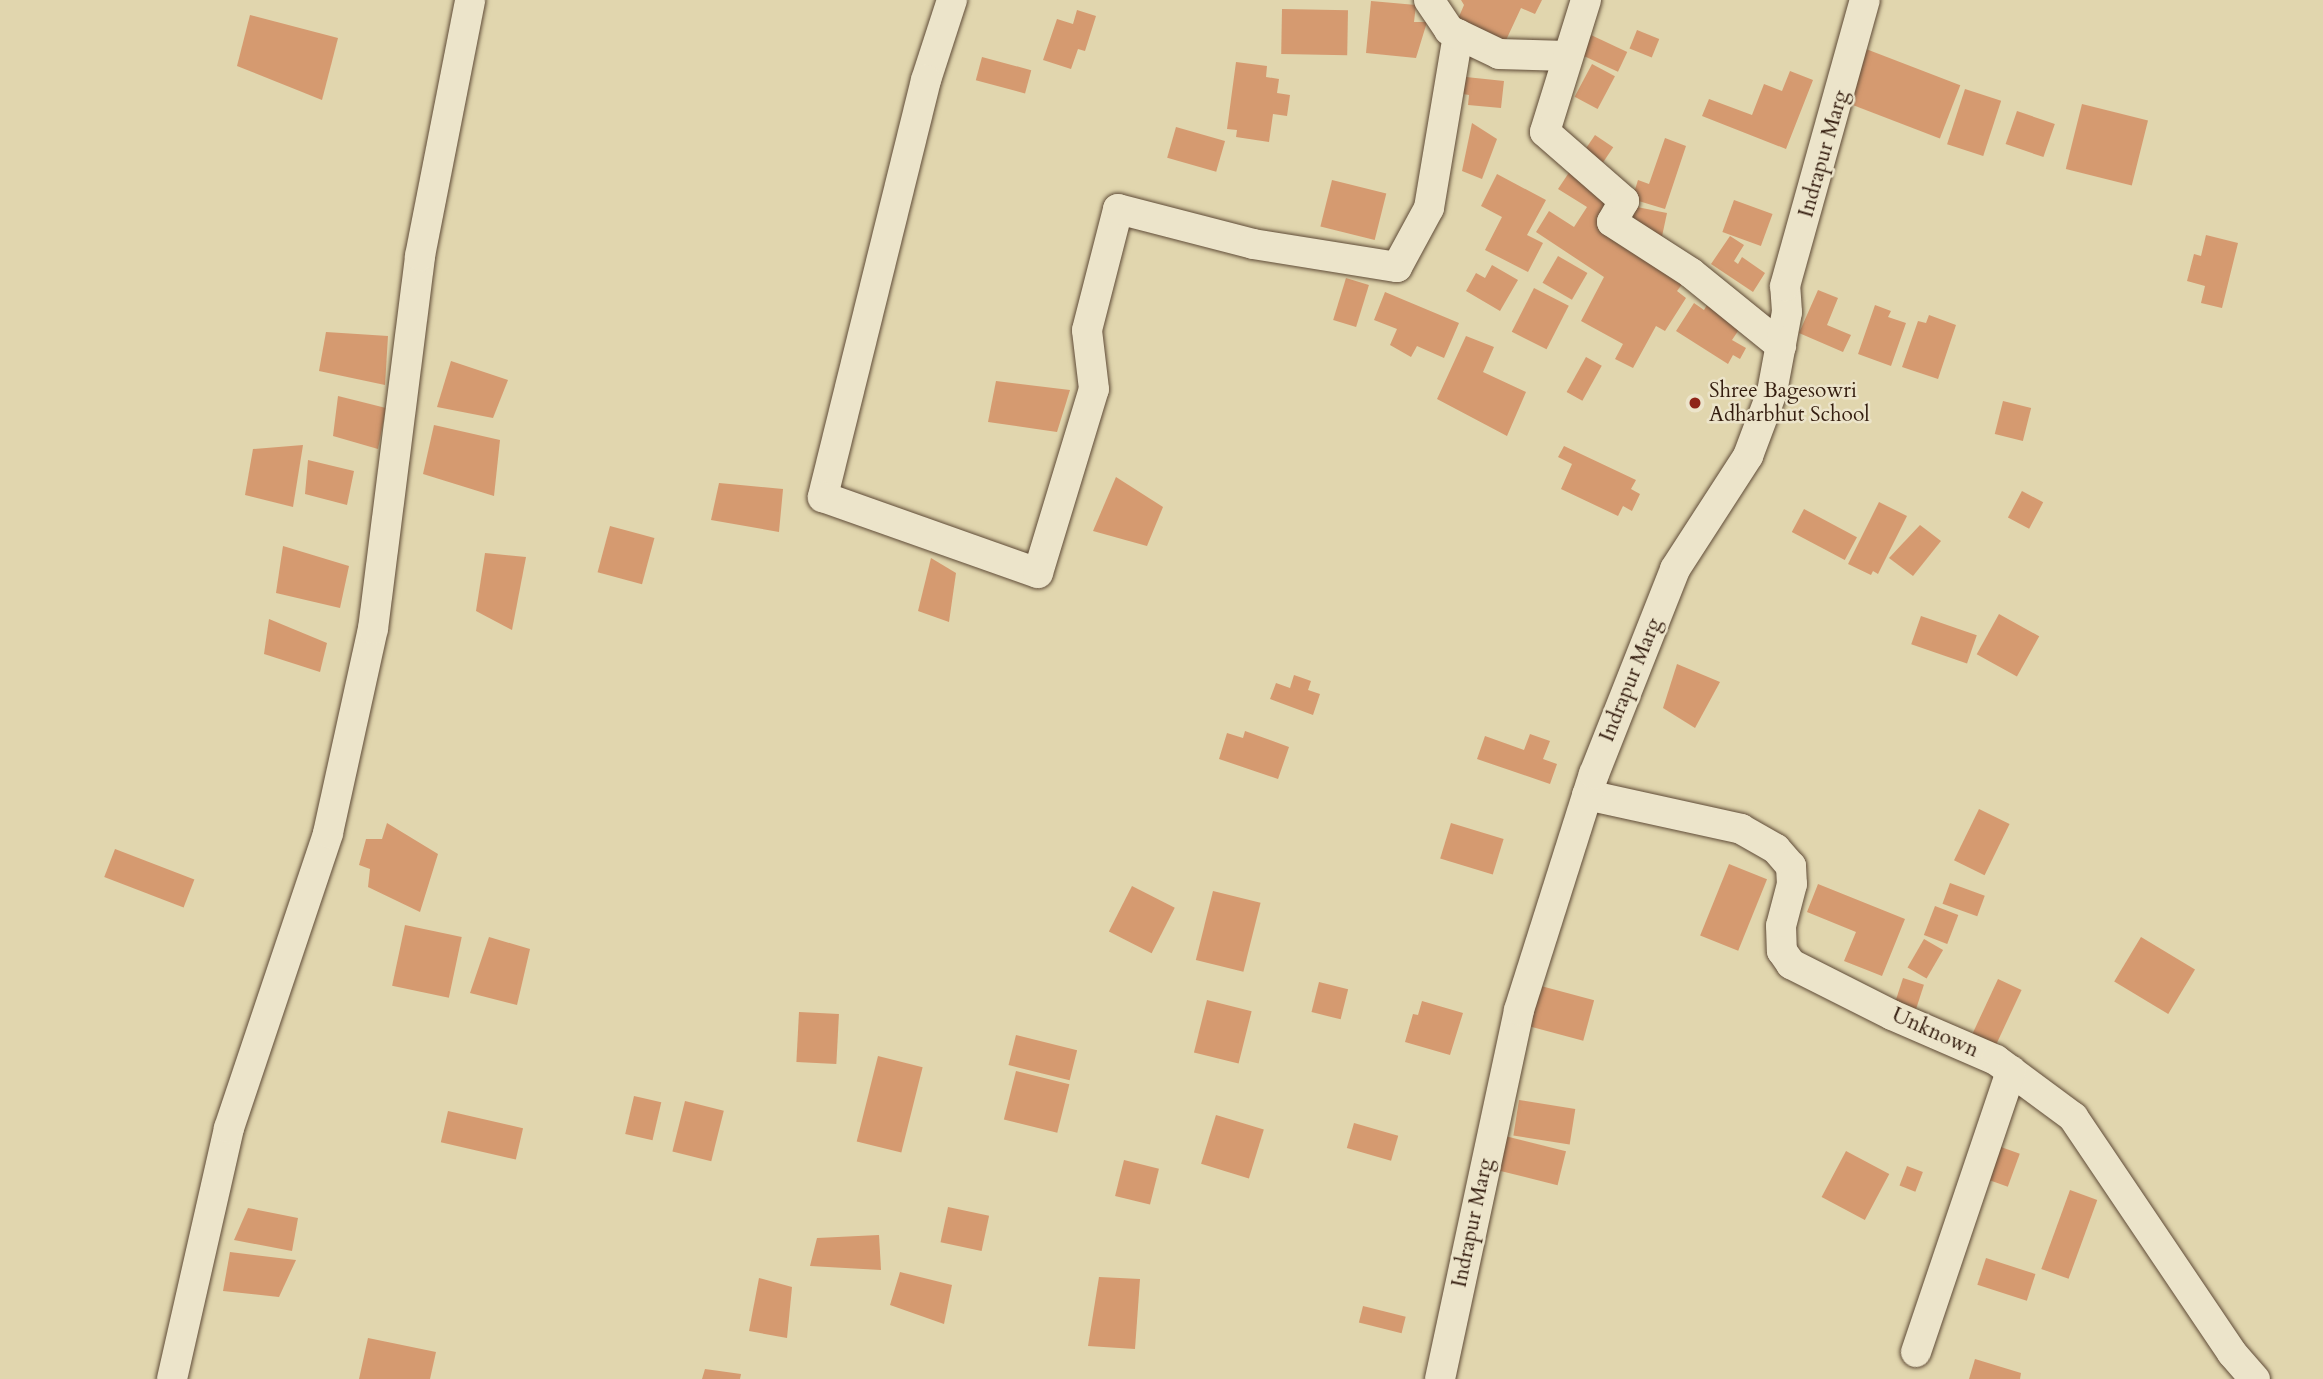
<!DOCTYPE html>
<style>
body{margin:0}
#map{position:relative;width:2323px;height:1379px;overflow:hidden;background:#e1d6ae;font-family:Cardo,serif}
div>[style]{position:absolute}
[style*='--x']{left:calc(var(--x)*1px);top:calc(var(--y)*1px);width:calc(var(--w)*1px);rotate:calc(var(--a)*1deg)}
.building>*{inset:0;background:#d59a70;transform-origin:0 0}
.roads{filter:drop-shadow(0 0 2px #5f4b37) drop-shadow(0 0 2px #5f4b37)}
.minor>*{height:30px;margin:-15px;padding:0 15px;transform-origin:15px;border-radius:15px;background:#ece4ca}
.dots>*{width:19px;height:19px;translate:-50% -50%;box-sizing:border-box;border:4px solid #ece4ca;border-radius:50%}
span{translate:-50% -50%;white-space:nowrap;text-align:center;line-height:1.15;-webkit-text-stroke:5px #ece4ca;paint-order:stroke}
.street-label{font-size:21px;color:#341d0f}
.poi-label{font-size:21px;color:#341d0f}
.left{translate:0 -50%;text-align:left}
</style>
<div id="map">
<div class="building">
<i style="clip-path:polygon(1461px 0,1542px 0,1535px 14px,1521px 8px,1501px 51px,1458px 19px,1464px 5px)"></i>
<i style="clip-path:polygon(1371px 1px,1416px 5px,1414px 22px,1427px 22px,1416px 58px,1366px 53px)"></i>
<i style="left:1282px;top:9px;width:66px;height:45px;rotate:1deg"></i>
<i style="clip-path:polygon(1077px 10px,1096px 16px,1085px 51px,1078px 49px,1071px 69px,1043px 60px,1057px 19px,1073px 24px)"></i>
<i style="clip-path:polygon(250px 15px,338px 38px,322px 100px,237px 66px)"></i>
<i style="left:1637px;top:30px;width:24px;height:20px;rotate:22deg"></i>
<i style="left:1591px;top:35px;width:40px;height:22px;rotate:25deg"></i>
<i style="left:1866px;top:49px;width:101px;height:57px;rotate:21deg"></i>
<i style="left:982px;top:57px;width:51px;height:24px;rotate:15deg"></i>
<i style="clip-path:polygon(1236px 62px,1267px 66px,1266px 77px,1279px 79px,1277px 93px,1290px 95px,1287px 116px,1273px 114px,1269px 142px,1236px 137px,1237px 130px,1227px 129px)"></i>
<i style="left:1592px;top:64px;width:26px;height:37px;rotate:28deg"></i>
<i style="clip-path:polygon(1790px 71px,1813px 80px,1786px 149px,1702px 116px,1709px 99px,1752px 115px,1764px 84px,1782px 91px)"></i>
<i style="clip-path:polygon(1466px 77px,1504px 81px,1501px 108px,1468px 105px,1469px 95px,1463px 94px)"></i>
<i style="left:1965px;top:89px;width:38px;height:58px;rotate:18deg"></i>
<i style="left:2082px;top:104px;width:68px;height:67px;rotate:14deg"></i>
<i style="left:2017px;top:111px;width:40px;height:35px;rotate:19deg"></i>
<i style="clip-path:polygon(1472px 123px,1497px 139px,1482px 179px,1462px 171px)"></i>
<i style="left:1176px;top:127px;width:51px;height:32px;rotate:16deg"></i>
<i style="left:1595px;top:135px;width:22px;height:22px;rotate:34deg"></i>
<i style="clip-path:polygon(1665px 138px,1686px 146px,1665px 209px,1632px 199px,1638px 180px,1649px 184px)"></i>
<i style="clip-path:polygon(1570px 171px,1616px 201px,1683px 283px,1677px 291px,1686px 298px,1665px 331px,1656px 326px,1633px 368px,1615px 359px,1623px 344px,1581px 321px,1604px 277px,1536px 232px,1549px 211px,1574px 227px,1587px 207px,1558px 189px)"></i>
<i style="clip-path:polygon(1497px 174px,1546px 200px,1527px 235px,1543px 243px,1528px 272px,1485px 250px,1502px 217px,1481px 206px)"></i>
<i style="left:1332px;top:180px;width:56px;height:48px;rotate:14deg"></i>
<i style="left:1734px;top:200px;width:41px;height:34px;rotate:20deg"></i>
<i style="clip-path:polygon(1627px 205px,1667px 213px,1661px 241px,1623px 224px)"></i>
<i style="clip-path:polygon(2206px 235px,2238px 243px,2222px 308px,2201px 303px,2205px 286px,2187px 281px,2194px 254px,2201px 256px)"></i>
<i style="clip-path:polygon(1730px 236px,1744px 245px,1734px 261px,1738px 264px,1742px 257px,1765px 273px,1753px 292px,1711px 264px)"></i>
<i style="left:1558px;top:256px;width:34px;height:31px;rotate:30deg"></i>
<i style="clip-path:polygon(1492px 265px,1518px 280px,1500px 311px,1466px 291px,1476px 273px,1485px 278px)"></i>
<i style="left:1346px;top:278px;width:24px;height:44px;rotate:17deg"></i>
<i style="left:1534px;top:288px;width:39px;height:49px;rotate:27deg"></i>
<i style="clip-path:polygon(1818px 290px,1838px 298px,1827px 325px,1851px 335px,1843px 352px,1799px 333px)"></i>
<i style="clip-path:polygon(1385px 292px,1459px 323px,1444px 358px,1417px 346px,1411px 357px,1390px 345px,1397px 329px,1374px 320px)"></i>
<i style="clip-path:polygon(1710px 300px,1744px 322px,1732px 340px,1746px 348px,1740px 359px,1733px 355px,1728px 364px,1676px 331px,1694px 303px,1704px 310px)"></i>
<i style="clip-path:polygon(1875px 305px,1891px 311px,1888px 317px,1906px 323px,1891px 366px,1858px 354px)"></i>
<i style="clip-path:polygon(1929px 315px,1956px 325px,1938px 379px,1902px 367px,1918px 321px,1926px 323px)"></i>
<i style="clip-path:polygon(326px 332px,388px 336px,385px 385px,319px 371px)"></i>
<i style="clip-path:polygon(1466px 336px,1494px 347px,1483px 372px,1526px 392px,1507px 436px,1437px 399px)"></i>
<i style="left:1586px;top:357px;width:18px;height:40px;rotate:29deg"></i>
<i style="clip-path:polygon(451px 361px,508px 380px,493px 418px,437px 407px)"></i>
<i style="clip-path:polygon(996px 381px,1070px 390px,1057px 432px,988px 422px)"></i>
<i style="clip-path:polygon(338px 396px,386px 408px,378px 449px,333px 436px)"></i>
<i style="left:2003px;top:401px;width:29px;height:34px;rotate:14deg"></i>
<i style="clip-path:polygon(434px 425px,500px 440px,494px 496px,423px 474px)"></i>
<i style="clip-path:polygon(303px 445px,293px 507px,245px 495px,253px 449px)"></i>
<i style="clip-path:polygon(1564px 446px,1636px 480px,1631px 489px,1640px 494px,1632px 511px,1623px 506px,1618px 516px,1561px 489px,1572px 464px,1558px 457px)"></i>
<i style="clip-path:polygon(308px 460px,354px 471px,347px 505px,305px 494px)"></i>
<i style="clip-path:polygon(1116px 477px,1163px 507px,1147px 546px,1093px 531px)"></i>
<i style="clip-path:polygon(719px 483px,783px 489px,779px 532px,711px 520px)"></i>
<i style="left:2022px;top:491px;width:24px;height:30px;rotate:28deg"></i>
<i style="clip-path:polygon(1879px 502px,1907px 516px,1878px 574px,1873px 571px,1871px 575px,1848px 564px)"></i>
<i style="left:1804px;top:509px;width:60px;height:26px;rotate:28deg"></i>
<i style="clip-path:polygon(1920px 525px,1941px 541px,1913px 576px,1889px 558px)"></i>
<i style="left:610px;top:526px;width:46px;height:48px;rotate:15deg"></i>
<i style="clip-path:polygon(283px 546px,349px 566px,340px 608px,276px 593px)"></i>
<i style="clip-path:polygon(485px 553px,526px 557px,512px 630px,476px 611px)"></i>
<i style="clip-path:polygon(931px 558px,956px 573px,949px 622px,918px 611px)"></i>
<i style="left:1999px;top:614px;width:46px;height:46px;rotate:29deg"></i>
<i style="left:1921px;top:616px;width:59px;height:30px;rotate:19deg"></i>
<i style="clip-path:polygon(269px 619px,327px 643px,320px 672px,264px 654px)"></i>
<i style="clip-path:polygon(1677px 664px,1720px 682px,1695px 728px,1663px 708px)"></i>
<i style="clip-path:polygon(1294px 675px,1311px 681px,1308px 690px,1320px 694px,1313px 715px,1270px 699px,1276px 683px,1290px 688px)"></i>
<i style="clip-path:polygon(1245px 731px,1289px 747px,1278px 779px,1219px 759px,1227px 733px,1243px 738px)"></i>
<i style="clip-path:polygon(1530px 734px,1550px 741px,1543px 759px,1557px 764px,1550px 784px,1477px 759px,1485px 736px,1524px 750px)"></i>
<i style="left:1979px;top:809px;width:34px;height:57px;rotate:26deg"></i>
<i style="clip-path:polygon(387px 823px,438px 854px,420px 912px,368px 887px,370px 869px,359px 865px,366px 839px,382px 839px)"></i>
<i style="left:1451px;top:823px;width:55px;height:37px;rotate:17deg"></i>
<i style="left:115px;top:849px;width:85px;height:30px;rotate:21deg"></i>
<i style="left:1729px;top:864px;width:41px;height:77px;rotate:22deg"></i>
<i style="left:1950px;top:883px;width:37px;height:22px;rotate:20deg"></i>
<i style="clip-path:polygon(1818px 884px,1905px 919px,1882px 976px,1844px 961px,1856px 932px,1807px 912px)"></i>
<i style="left:1132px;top:886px;width:48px;height:51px;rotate:27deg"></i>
<i style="left:1213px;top:891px;width:49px;height:71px;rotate:14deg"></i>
<i style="left:1935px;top:906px;width:25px;height:31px;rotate:21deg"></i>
<i style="left:405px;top:925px;width:58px;height:62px;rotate:12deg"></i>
<i style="clip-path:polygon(489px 937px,530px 949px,517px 1005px,470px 993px)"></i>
<i style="left:2141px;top:937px;width:63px;height:52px;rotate:31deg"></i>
<i style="left:1924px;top:939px;width:22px;height:33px;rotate:30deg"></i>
<i style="left:1903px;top:978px;width:22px;height:33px;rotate:18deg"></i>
<i style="left:1998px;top:979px;width:26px;height:62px;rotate:25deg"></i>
<i style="left:1319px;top:982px;width:30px;height:31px;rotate:14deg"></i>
<i style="left:1541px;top:986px;width:55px;height:42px;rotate:15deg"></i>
<i style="left:1207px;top:1000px;width:46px;height:54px;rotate:14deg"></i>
<i style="clip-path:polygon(1422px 1001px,1463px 1013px,1450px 1055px,1405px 1042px,1413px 1014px,1418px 1015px)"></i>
<i style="left:799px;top:1012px;width:40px;height:50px;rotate:3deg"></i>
<i style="left:1016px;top:1035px;width:63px;height:31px;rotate:14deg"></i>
<i style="left:878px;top:1056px;width:46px;height:88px;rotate:14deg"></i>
<i style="left:1016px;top:1071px;width:55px;height:50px;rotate:14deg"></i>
<i style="left:634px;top:1096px;width:28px;height:39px;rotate:13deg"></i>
<i style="left:1519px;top:1100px;width:57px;height:36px;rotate:9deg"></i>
<i style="left:685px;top:1101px;width:40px;height:52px;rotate:14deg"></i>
<i style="left:448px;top:1111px;width:77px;height:32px;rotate:13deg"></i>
<i style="left:1216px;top:1115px;width:50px;height:51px;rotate:17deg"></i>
<i style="left:1354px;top:1123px;width:46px;height:26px;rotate:16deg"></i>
<i style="left:1501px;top:1135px;width:67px;height:35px;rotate:14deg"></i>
<i style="left:2001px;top:1147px;width:20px;height:35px;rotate:20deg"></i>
<i style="left:1846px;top:1151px;width:49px;height:52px;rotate:28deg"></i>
<i style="left:1124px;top:1160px;width:36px;height:37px;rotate:14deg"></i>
<i style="left:1907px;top:1166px;width:17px;height:21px;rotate:21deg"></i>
<i style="left:2070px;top:1190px;width:29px;height:84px;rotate:20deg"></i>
<i style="left:948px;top:1207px;width:42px;height:36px;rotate:12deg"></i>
<i style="clip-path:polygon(248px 1208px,298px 1218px,292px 1251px,234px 1240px)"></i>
<i style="clip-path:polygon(879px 1235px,881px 1270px,810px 1266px,817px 1238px)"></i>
<i style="clip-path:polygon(230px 1252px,296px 1260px,279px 1297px,223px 1291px)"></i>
<i style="left:1986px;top:1258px;width:52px;height:28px;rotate:18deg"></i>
<i style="clip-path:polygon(900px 1272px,952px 1285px,944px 1324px,890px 1305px)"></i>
<i style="clip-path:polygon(1099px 1277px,1140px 1279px,1135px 1349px,1088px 1346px)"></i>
<i style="clip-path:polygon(759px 1278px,792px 1287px,787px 1338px,749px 1331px)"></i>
<i style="left:1363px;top:1306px;width:44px;height:17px;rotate:14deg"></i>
<i style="clip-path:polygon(368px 1338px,436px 1352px,430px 1379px,359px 1379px)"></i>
<i style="clip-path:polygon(1975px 1359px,2021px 1373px,2020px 1379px,1969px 1379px)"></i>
<i style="clip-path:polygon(705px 1369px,741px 1374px,740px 1379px,702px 1379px)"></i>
</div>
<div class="roads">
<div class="minor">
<i style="--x:952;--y:0;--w:84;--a:108"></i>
<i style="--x:926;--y:80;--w:430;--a:103.9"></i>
<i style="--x:823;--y:497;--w:228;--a:19.5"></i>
<i style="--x:1038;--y:573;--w:192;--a:-73.1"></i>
<i style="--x:1094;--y:389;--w:59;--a:-96.8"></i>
<i style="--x:1087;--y:330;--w:125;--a:-75.6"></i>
<i style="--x:1118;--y:209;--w:139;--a:14.5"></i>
<i style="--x:1253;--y:244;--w:146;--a:9.1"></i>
<i style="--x:1397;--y:267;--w:67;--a:-61.5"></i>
<i style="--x:1429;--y:208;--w:176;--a:-80.5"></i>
<i style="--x:1429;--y:0;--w:36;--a:56"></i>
<i style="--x:1449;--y:30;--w:55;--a:25.6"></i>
<i style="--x:1499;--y:54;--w:68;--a:1.7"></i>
<i style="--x:1586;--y:0;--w:138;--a:107.3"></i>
<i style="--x:1545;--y:132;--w:105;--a:41.1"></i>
<i style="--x:1624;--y:201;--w:24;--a:120"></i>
<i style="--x:1612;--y:222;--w:94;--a:32.8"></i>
<i style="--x:1691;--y:273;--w:116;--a:39"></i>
<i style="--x:1587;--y:795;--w:158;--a:12.4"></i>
<i style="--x:1741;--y:829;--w:40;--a:29.7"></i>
<i style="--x:1776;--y:849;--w:23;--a:49"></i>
<i style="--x:1791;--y:866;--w:18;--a:87"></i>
<i style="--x:1792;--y:884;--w:43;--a:104.7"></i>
<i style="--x:1781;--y:926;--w:25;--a:88"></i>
<i style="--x:1782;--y:951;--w:16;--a:55"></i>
<i style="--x:1791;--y:964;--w:113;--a:26.8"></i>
<i style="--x:1892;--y:1015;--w:113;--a:23.4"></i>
<i style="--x:1996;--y:1060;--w:96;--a:36.5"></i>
<i style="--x:2073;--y:1117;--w:285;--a:56"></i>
<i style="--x:2232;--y:1353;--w:35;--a:49"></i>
<i style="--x:1916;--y:1352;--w:297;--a:-71.3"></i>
<i style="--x:172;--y:1379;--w:257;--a:-77.2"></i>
<i style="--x:229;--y:1128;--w:311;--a:-71.4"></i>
<i style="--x:328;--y:833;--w:209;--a:-77.6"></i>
<i style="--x:373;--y:629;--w:376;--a:-82.8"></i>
<i style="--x:420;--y:256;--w:261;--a:-78.9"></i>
<i style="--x:1440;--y:1379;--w:377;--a:-77.9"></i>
<i style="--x:1519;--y:1010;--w:248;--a:-72.4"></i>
<i style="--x:1594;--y:774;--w:220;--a:-68.4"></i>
<i style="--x:1675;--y:569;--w:135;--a:-57.1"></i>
<i style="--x:1748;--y:456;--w:68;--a:-69.4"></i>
<i style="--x:1772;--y:392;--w:81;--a:-79.4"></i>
<i style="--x:1787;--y:312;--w:26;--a:-94"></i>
<i style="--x:1785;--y:286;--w:297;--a:-74.4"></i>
</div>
</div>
<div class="dots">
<i style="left:1695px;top:403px;background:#8f2418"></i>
</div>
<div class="street-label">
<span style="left:1824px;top:154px;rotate:-74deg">Indrapur Marg</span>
<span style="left:1631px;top:680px;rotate:-68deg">Indrapur Marg</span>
<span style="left:1935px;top:1033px;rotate:24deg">Unknown</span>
<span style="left:1473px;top:1223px;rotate:-78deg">Indrapur Marg</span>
</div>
<div class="poi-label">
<span class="left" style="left:1709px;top:403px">Shree Bagesowri<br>Adharbhut School</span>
</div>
</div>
